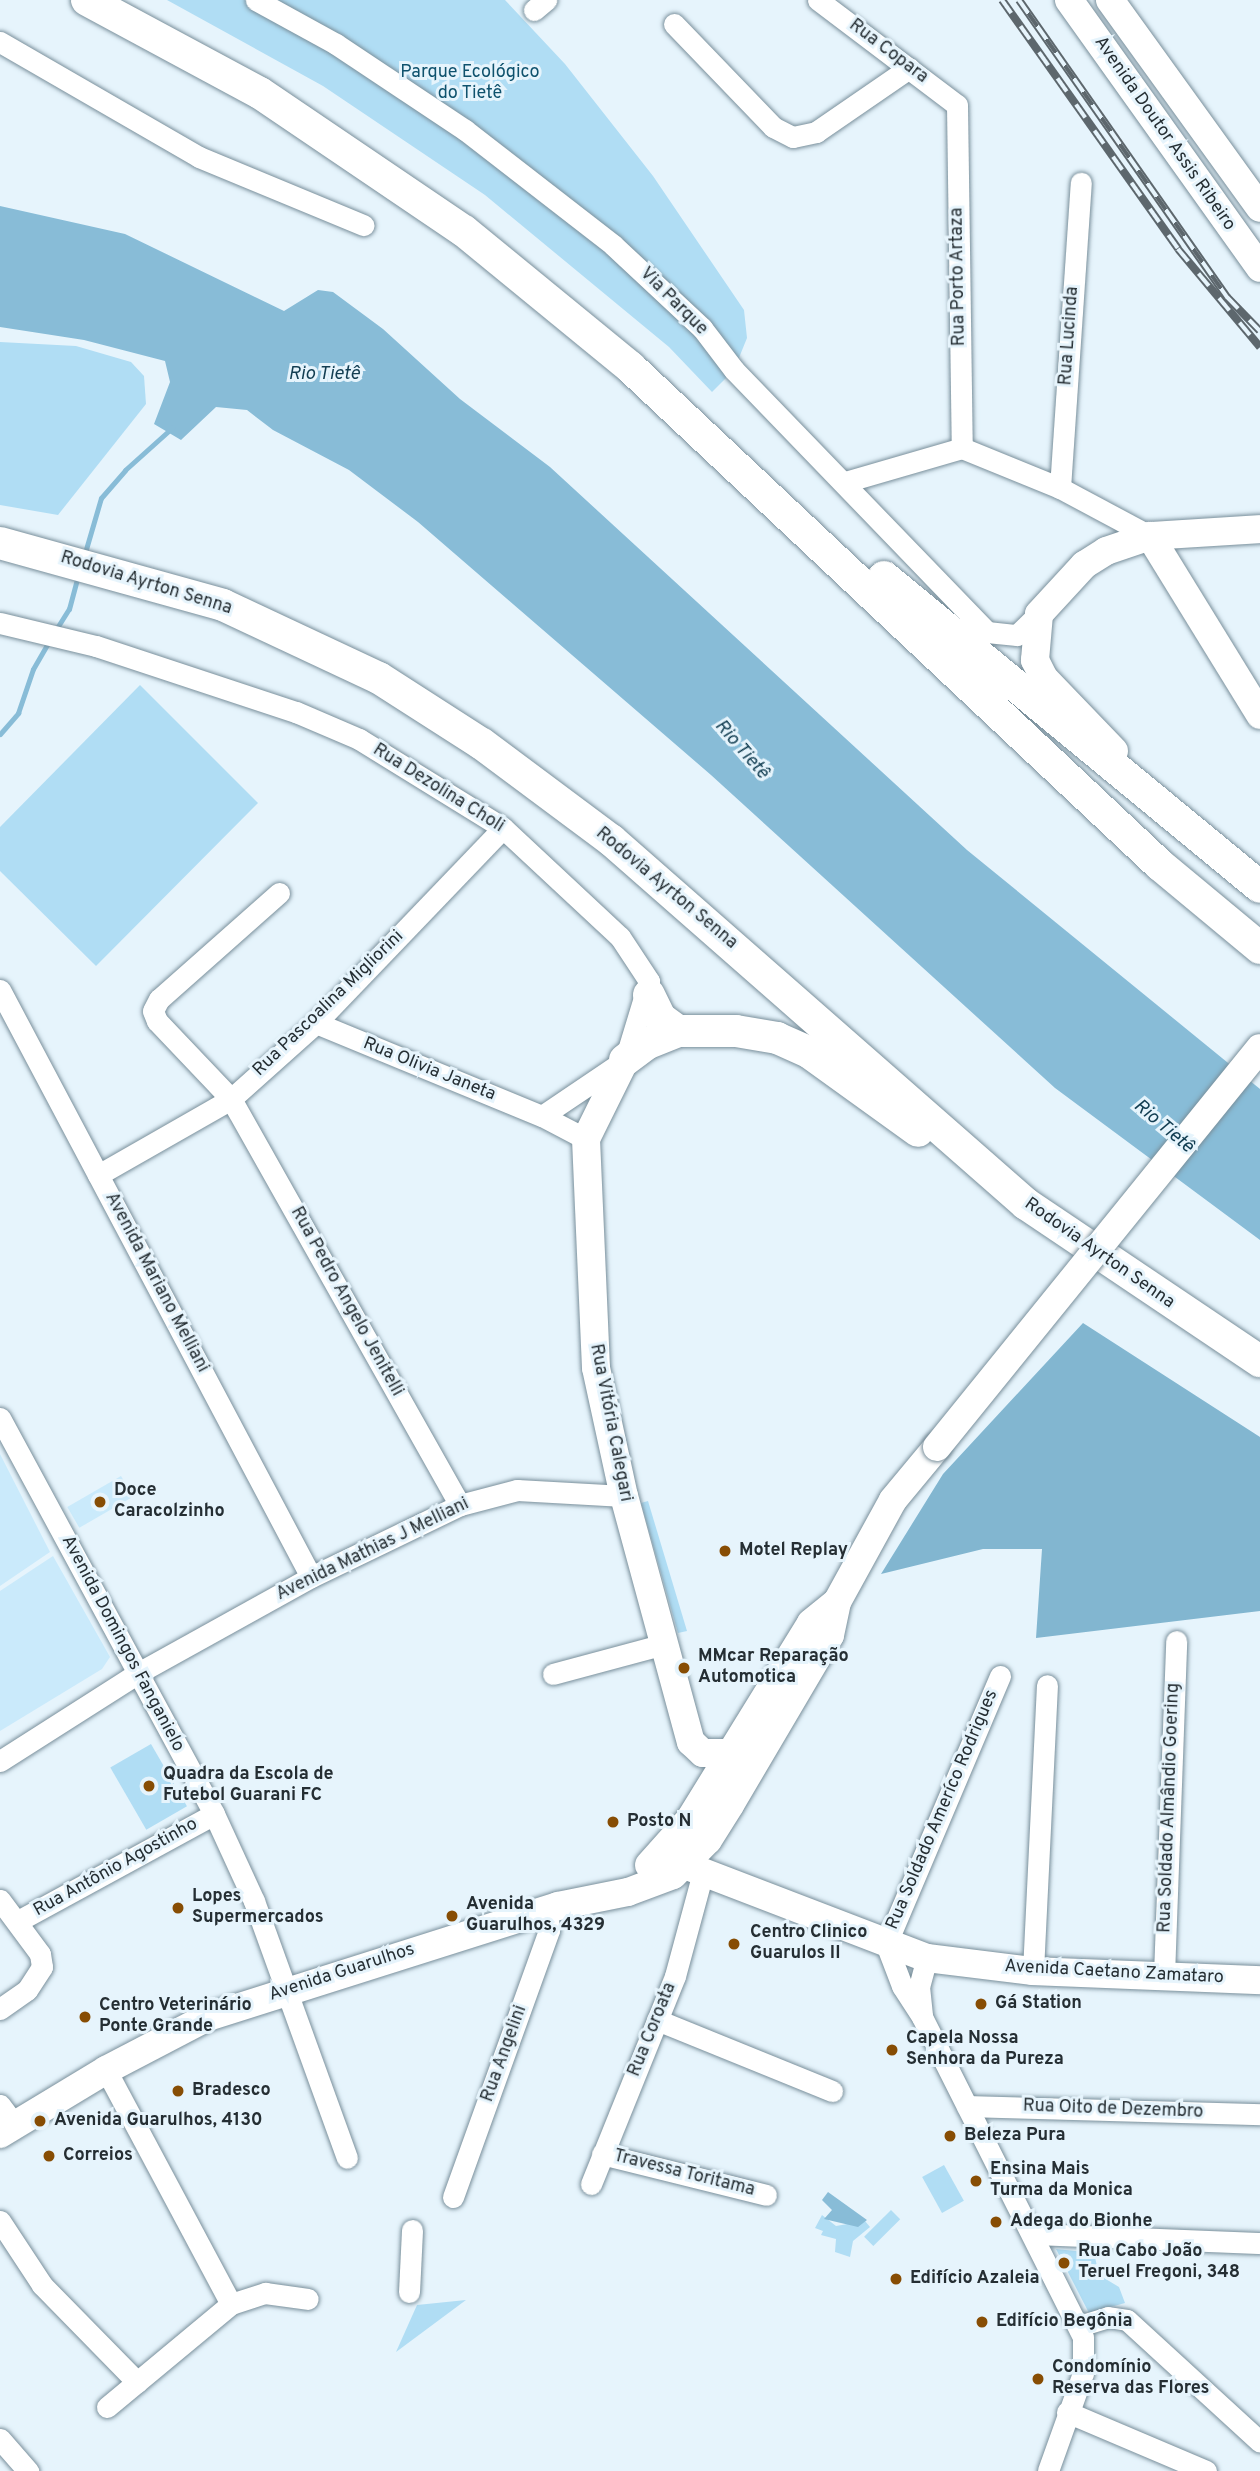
<!DOCTYPE html>
<meta charset="utf-8">
<style>
body{margin:0}
#map{position:relative;width:1260px;height:2471px;overflow:hidden;background:#e6f4fc;font-family:Overpass,sans-serif}
div>[style]{position:absolute}
[style*='--x']{left:calc(var(--x)*1px);top:calc(var(--y)*1px);width:calc(var(--w)*1px);rotate:calc(var(--a)*1deg)}
.built>*{inset:0;background:#caeafb;transform-origin:0 0}
.green>*{inset:0;background:#b0ddf4;transform-origin:0 0}
.forest>*{inset:0;background:#82b6d0}
.water>*{inset:0;background:#88bcd7}
.stream>*{height:5px;margin:-2.5px;padding:0 2.5px;transform-origin:2.5px;border-radius:2.5px;background:#88bcd7}
.roads{filter:drop-shadow(0 0 2px #798f9b) drop-shadow(0 0 2px #798f9b)}
.minor>*{height:21px;margin:-10.5px;padding:0 10.5px;transform-origin:10.5px;border-radius:10.5px;background:#fff}
.major>*{height:28px;margin:-14px;padding:0 14px;transform-origin:14px;border-radius:14px;background:#fff}
.highway>*{height:32px;margin:-16px;padding:0 16px;transform-origin:16px;border-radius:16px;background:#fff}
.rail>*{height:8px;margin-top:-4px;transform-origin:0;background:repeating-linear-gradient(90deg,#e6f4fc 0 16px,#5d676d 0 32px);box-sizing:border-box;border-block:2px solid #5d676d}
.bridges{filter:drop-shadow(0 0 2px #798f9b) drop-shadow(0 0 2px #798f9b)}
.major-bridge>*{height:28px;margin:-14px;padding:0 14px;transform-origin:14px;border-radius:14px;background:#fff}
.dots>*{width:19px;height:19px;translate:-50% -50%;box-sizing:border-box;border:4px solid #e6f4fc;border-radius:50%}
span{translate:-50% -50%;white-space:nowrap;text-align:center;line-height:1.15;-webkit-text-stroke:6px #e6f4fc;paint-order:stroke}
.street-label{font-size:18px;color:#252e33}
.park-label{font-size:18px;color:#0f526d}
.poi-label{font-size:18px;color:#252e33;font-weight:700}
.left{translate:0 -50%;text-align:left}
.water-label{font-size:19px;color:#113d51;font-style:italic}
</style>
<div id="map">
<div class="built">
<i style="clip-path:polygon(0 1454px,50px 1552px,0 1586px)"></i>
<i style="left:121px;top:1476px;width:24px;height:62px;rotate:60deg"></i>
<i style="clip-path:polygon(53px 1556px,110px 1657px,102px 1669px,0 1731px,0 1591px)"></i>
</div>
<div class="green">
<i style="clip-path:polygon(167px 0,505px 0,565px 64px,653px 176px,744px 310px,747px 338px,734px 370px,712px 392px,669px 347px,485px 195px,323px 86px)"></i>
<i style="clip-path:polygon(0 342px,76px 346px,131px 362px,144px 376px,146px 404px,58px 515px,0 505px)"></i>
<i style="clip-path:polygon(140px 685px,258px 803px,96px 966px,0 871px,0 827px)"></i>
<i style="clip-path:polygon(648px 1501px,687px 1631px,678px 1633px,641px 1503px)"></i>
<i style="left:151px;top:1744px;width:72px;height:47px;rotate:60deg"></i>
<i style="left:944px;top:2165px;width:41px;height:25px;rotate:61deg"></i>
<i style="left:891px;top:2210px;width:13px;height:38px;rotate:45deg"></i>
<i style="clip-path:polygon(822px 2215px,836px 2226px,865px 2221px,870px 2227px,853px 2241px,850px 2257px,835px 2252px,836px 2239px,821px 2235px,823px 2231px,815px 2228px)"></i>
<i style="clip-path:polygon(1056px 2249px,1094px 2253px,1099px 2275px,1119px 2287px,1125px 2303px,1089px 2313px)"></i>
<i style="clip-path:polygon(466px 2300px,396px 2352px,417px 2305px)"></i>
</div>
<div class="forest">
<i style="clip-path:polygon(1083px 1323px,1260px 1437px,1260px 1611px,1036px 1638px,1042px 1549px,983px 1549px,881px 1574px,943px 1474px)"></i>
</div>
<div class="water">
<i style="clip-path:polygon(0 206px,125px 234px,284px 311px,318px 290px,333px 292px,383px 329px,460px 399px,550px 467px,967px 850px,1260px 1089px,1260px 1240px,1055px 1088px,711px 775px,418px 522px,349px 470px,273px 430px,247px 410px,216px 407px,181px 440px,154px 424px,170px 382px,165px 361px,84px 340px,0 327px)"></i>
<i style="clip-path:polygon(828px 2192px,867px 2220px,858px 2227px,824px 2219px,832px 2210px,822px 2200px)"></i>
</div>
<div class="stream">
<i style="--x:84;--y:556;--w:60;--a:-73.7"></i>
<i style="--x:101;--y:498;--w:37;--a:-49"></i>
<i style="--x:125;--y:470;--w:64;--a:-41.9"></i>
<i style="--x:55;--y:631;--w:26;--a:-58"></i>
<i style="--x:69;--y:609;--w:34;--a:-75"></i>
<i style="--x:0;--y:734;--w:28;--a:-49"></i>
<i style="--x:18;--y:713;--w:46;--a:-71.2"></i>
<i style="--x:33;--y:669;--w:34;--a:-60"></i>
</div>
<div class="roads">
<div class="minor">
<i style="--x:256;--y:0;--w:91;--a:28.8"></i>
<i style="--x:336;--y:44;--w:155;--a:33.7"></i>
<i style="--x:465;--y:130;--w:187;--a:37.8"></i>
<i style="--x:613;--y:245;--w:122;--a:43"></i>
<i style="--x:702;--y:328;--w:53;--a:52.7"></i>
<i style="--x:734;--y:370;--w:364;--a:46"></i>
<i style="--x:987;--y:632;--w:30;--a:6"></i>
<i style="--x:1017;--y:635;--w:30;--a:-44"></i>
<i style="--x:818;--y:0;--w:174;--a:37.1"></i>
<i style="--x:957;--y:105;--w:343;--a:89.2"></i>
<i style="--x:534;--y:10;--w:16;--a:-40"></i>
<i style="--x:674;--y:24;--w:143;--a:46.1"></i>
<i style="--x:773;--y:127;--w:22;--a:27"></i>
<i style="--x:793;--y:137;--w:24;--a:-12"></i>
<i style="--x:816;--y:132;--w:113;--a:-34.5"></i>
<i style="--x:0;--y:42;--w:230;--a:30"></i>
<i style="--x:199;--y:157;--w:178;--a:22.5"></i>
<i style="--x:845;--y:482;--w:122;--a:-16.2"></i>
<i style="--x:962;--y:448;--w:106;--a:22.2"></i>
<i style="--x:1060;--y:488;--w:102;--a:28.1"></i>
<i style="--x:1060;--y:488;--w:306;--a:-86.1"></i>
<i style="--x:0;--y:623;--w:99;--a:13.5"></i>
<i style="--x:96;--y:646;--w:211;--a:18.3"></i>
<i style="--x:296;--y:712;--w:69;--a:23.2"></i>
<i style="--x:359;--y:739;--w:169;--a:31.7"></i>
<i style="--x:503;--y:828;--w:160;--a:43"></i>
<i style="--x:620;--y:937;--w:53;--a:56.6"></i>
<i style="--x:649;--y:981;--w:83;--a:106.9"></i>
<i style="--x:625;--y:1060;--w:100;--a:146"></i>
<i style="--x:279;--y:893;--w:160;--a:138.5"></i>
<i style="--x:159;--y:999;--w:13;--a:117"></i>
<i style="--x:153;--y:1011;--w:11;--a:68"></i>
<i style="--x:157;--y:1021;--w:108;--a:46.5"></i>
<i style="--x:231;--y:1099;--w:466;--a:60.6"></i>
<i style="--x:0;--y:990;--w:664;--a:62.08"></i>
<i style="--x:316;--y:1023;--w:244;--a:22.4"></i>
<i style="--x:542;--y:1116;--w:50;--a:27.6"></i>
<i style="--x:98;--y:1175;--w:153;--a:-29.7"></i>
<i style="--x:231;--y:1099;--w:114;--a:-41.8"></i>
<i style="--x:316;--y:1023;--w:270;--a:-46.2"></i>
<i style="--x:0;--y:1418;--w:450;--a:61.6"></i>
<i style="--x:214;--y:1814;--w:96;--a:65.3"></i>
<i style="--x:254;--y:1901;--w:273;--a:70.1"></i>
<i style="--x:553;--y:1674;--w:115;--a:-15.1"></i>
<i style="--x:1000;--y:1676;--w:291;--a:113"></i>
<i style="--x:886;--y:1944;--w:45;--a:69.1"></i>
<i style="--x:902;--y:1986;--w:37;--a:57"></i>
<i style="--x:922;--y:2017;--w:358;--a:63.3"></i>
<i style="--x:1083;--y:2337;--w:36;--a:90"></i>
<i style="--x:1083;--y:2373;--w:104;--a:109.7"></i>
<i style="--x:0;--y:1761;--w:164;--a:-32.5"></i>
<i style="--x:138;--y:1673;--w:198;--a:-29"></i>
<i style="--x:311;--y:1577;--w:165;--a:-25.8"></i>
<i style="--x:460;--y:1505;--w:59;--a:-14.7"></i>
<i style="--x:517;--y:1490;--w:107;--a:3.2"></i>
<i style="--x:0;--y:1900;--w:67;--a:53.5"></i>
<i style="--x:40;--y:1954;--w:13;--a:81"></i>
<i style="--x:42;--y:1967;--w:27;--a:123"></i>
<i style="--x:27;--y:1990;--w:33;--a:145"></i>
<i style="--x:18;--y:1921;--w:223;--a:-28.6"></i>
<i style="--x:1033;--y:1971;--w:286;--a:-87.2"></i>
<i style="--x:1164;--y:1975;--w:334;--a:-87.9"></i>
<i style="--x:922;--y:2015;--w:28;--a:-96"></i>
<i style="--x:919;--y:1987;--w:30;--a:-75"></i>
<i style="--x:657;--y:2020;--w:189;--a:22.1"></i>
<i style="--x:106;--y:2070;--w:265;--a:61.9"></i>
<i style="--x:0;--y:2105;--w:25;--a:53"></i>
<i style="--x:967;--y:2106;--w:293;--a:1.6"></i>
<i style="--x:602;--y:2154;--w:169;--a:14"></i>
<i style="--x:591;--y:2184;--w:224;--a:-68"></i>
<i style="--x:675;--y:1976;--w:108;--a:-74.9"></i>
<i style="--x:453;--y:2197;--w:284;--a:-70.2"></i>
<i style="--x:549;--y:1930;--w:21;--a:-95"></i>
<i style="--x:0;--y:2221;--w:77;--a:56.7"></i>
<i style="--x:42;--y:2285;--w:136;--a:45.6"></i>
<i style="--x:1033;--y:2234;--w:227;--a:2.3"></i>
<i style="--x:409;--y:2292;--w:62;--a:-87.2"></i>
<i style="--x:1079;--y:2326;--w:30;--a:-17"></i>
<i style="--x:1108;--y:2317;--w:19;--a:9"></i>
<i style="--x:1127;--y:2320;--w:180;--a:42.5"></i>
<i style="--x:107;--y:2407;--w:161;--a:-39.7"></i>
<i style="--x:231;--y:2304;--w:36;--a:-18"></i>
<i style="--x:265;--y:2293;--w:43;--a:7.9"></i>
<i style="--x:1067;--y:2412;--w:151;--a:23"></i>
<i style="--x:0;--y:2439;--w:43;--a:48.8"></i>
</div>
<div class="major">
<i style="--x:1069;--y:0;--w:329;--a:54.5"></i>
<i style="--x:1110;--y:0;--w:256;--a:54.2"></i>
<i style="--x:1150;--y:536;--w:210;--a:58.4"></i>
<i style="--x:1114;--y:751;--w:101;--a:-133.8"></i>
<i style="--x:1044;--y:678;--w:20;--a:-117"></i>
<i style="--x:1035;--y:660;--w:46;--a:-85"></i>
<i style="--x:1039;--y:614;--w:67;--a:-47.4"></i>
<i style="--x:1084;--y:565;--w:26;--a:-32"></i>
<i style="--x:1106;--y:551;--w:46;--a:-18.8"></i>
<i style="--x:1150;--y:536;--w:110;--a:-3.6"></i>
<i style="--x:625;--y:1060;--w:88;--a:116.3"></i>
<i style="--x:586;--y:1139;--w:229;--a:87.5"></i>
<i style="--x:596;--y:1368;--w:131;--a:77.7"></i>
<i style="--x:624;--y:1496;--w:255;--a:74.8"></i>
<i style="--x:691;--y:1742;--w:16;--a:43"></i>
<i style="--x:703;--y:1753;--w:27;--a:0"></i>
<i style="--x:661;--y:1856;--w:285;--a:21"></i>
<i style="--x:927;--y:1958;--w:107;--a:7"></i>
<i style="--x:1033;--y:1971;--w:227;--a:2.3"></i>
<i style="--x:649;--y:1865;--w:62;--a:-48.3"></i>
<i style="--x:690;--y:1819;--w:230;--a:-58.3"></i>
<i style="--x:811;--y:1623;--w:33;--a:-39"></i>
<i style="--x:0;--y:2134;--w:124;--a:-31.1"></i>
<i style="--x:106;--y:2070;--w:115;--a:-27.5"></i>
<i style="--x:208;--y:2017;--w:367;--a:-17.6"></i>
<i style="--x:558;--y:1906;--w:71;--a:-11.3"></i>
<i style="--x:628;--y:1892;--w:48;--a:-20.7"></i>
<i style="--x:673;--y:1875;--w:49;--a:-45"></i>
<i style="--x:708;--y:1840;--w:41;--a:-57.8"></i>
<i style="--x:730;--y:1805;--w:197;--a:-59.5"></i>
<i style="--x:830;--y:1635;--w:34;--a:-78"></i>
<i style="--x:837;--y:1602;--w:116;--a:-61.2"></i>
<i style="--x:893;--y:1500;--w:69;--a:-50.3"></i>
</div>
<div class="highway">
<i style="--x:87;--y:0;--w:196;--a:28.3"></i>
<i style="--x:260;--y:93;--w:246;--a:34.1"></i>
<i style="--x:464;--y:231;--w:215;--a:39.3"></i>
<i style="--x:630;--y:367;--w:727;--a:43.22"></i>
<i style="--x:1160;--y:865;--w:130;--a:39.7"></i>
<i style="--x:0;--y:543;--w:231;--a:15.5"></i>
<i style="--x:223;--y:605;--w:172;--a:25.1"></i>
<i style="--x:379;--y:678;--w:122;--a:32.7"></i>
<i style="--x:482;--y:744;--w:161;--a:36.7"></i>
<i style="--x:611;--y:840;--w:552;--a:41.25"></i>
<i style="--x:1026;--y:1204;--w:282;--a:33.9"></i>
<i style="--x:884;--y:577;--w:487;--a:39.5"></i>
<i style="--x:649;--y:995;--w:25;--a:64"></i>
<i style="--x:660;--y:1018;--w:22;--a:36"></i>
<i style="--x:625;--y:1060;--w:26;--a:-37"></i>
<i style="--x:646;--y:1044;--w:35;--a:-22"></i>
<i style="--x:678;--y:1031;--w:58;--a:0"></i>
<i style="--x:736;--y:1031;--w:42;--a:9.7"></i>
<i style="--x:777;--y:1038;--w:36;--a:24"></i>
<i style="--x:810;--y:1053;--w:133;--a:35.8"></i>
</div>
</div>
<div class="rail">
<i style="--x:1002;--y:0;--w:305;--a:54.7"></i>
<i style="--x:1178;--y:249;--w:128;--a:50.1"></i>
<i style="--x:1019;--y:0;--w:363;--a:55"></i>
<i style="--x:1227;--y:297;--w:47;--a:45.9"></i>
</div>
<div class="bridges">
<div class="major-bridge">
<i style="--x:937;--y:1447;--w:513;--a:-51.01"></i>
</div>
</div>
<div class="dots">
<i style="left:100px;top:1502px;background:#874d04"></i>
<i style="left:725px;top:1551px;background:#874d04"></i>
<i style="left:684px;top:1668px;background:#874d04"></i>
<i style="left:149px;top:1786px;background:#874d04"></i>
<i style="left:613px;top:1822px;background:#874d04"></i>
<i style="left:178px;top:1908px;background:#874d04"></i>
<i style="left:452px;top:1916px;background:#874d04"></i>
<i style="left:734px;top:1944px;background:#874d04"></i>
<i style="left:981px;top:2004px;background:#874d04"></i>
<i style="left:85px;top:2017px;background:#874d04"></i>
<i style="left:892px;top:2050px;background:#874d04"></i>
<i style="left:178px;top:2091px;background:#874d04"></i>
<i style="left:40px;top:2121px;background:#874d04"></i>
<i style="left:950px;top:2136px;background:#874d04"></i>
<i style="left:49px;top:2156px;background:#874d04"></i>
<i style="left:976px;top:2181px;background:#874d04"></i>
<i style="left:996px;top:2222px;background:#874d04"></i>
<i style="left:1064px;top:2263px;background:#874d04"></i>
<i style="left:896px;top:2279px;background:#874d04"></i>
<i style="left:982px;top:2322px;background:#874d04"></i>
<i style="left:1038px;top:2379px;background:#874d04"></i>
</div>
<div class="street-label">
<span style="left:888px;top:52px;rotate:37deg">Rua Copara</span>
<span style="left:1164px;top:134px;rotate:55deg">Avenida Doutor Assis Ribeiro</span>
<span style="left:959px;top:277px;rotate:-91deg">Rua Porto Artaza</span>
<span style="left:673px;top:302px;rotate:45deg">Via Parque</span>
<span style="left:1070px;top:336px;rotate:-86deg">Rua Lucinda</span>
<span style="left:146px;top:584px;rotate:17deg">Rodovia Ayrton Senna</span>
<span style="left:438px;top:789px;rotate:32deg">Rua Dezolina Choli</span>
<span style="left:666px;top:889px;rotate:40deg">Rodovia Ayrton Senna</span>
<span style="left:329px;top:1004px;rotate:-44deg">Rua Pascoalina Migliorini</span>
<span style="left:429px;top:1070px;rotate:22deg">Rua Olivia Janeta</span>
<span style="left:1099px;top:1254px;rotate:35deg">Rodovia Ayrton Senna</span>
<span style="left:156px;top:1283px;rotate:62deg">Avenida Mariano Melliani</span>
<span style="left:346px;top:1302px;rotate:61deg">Rua Pedro Angelo Jenitelli</span>
<span style="left:610px;top:1423px;rotate:79deg">Rua Vitória Calegari</span>
<span style="left:373px;top:1550px;rotate:-26deg">Avenida Mathias J Melliani</span>
<span style="left:122px;top:1644px;rotate:62deg">Avenida Domingos Fanganielo</span>
<span style="left:1170px;top:1808px;rotate:-88deg">Rua Soldado Almândio Goering</span>
<span style="left:943px;top:1810px;rotate:-67deg">Rua Soldado Ameríco Rodrigues</span>
<span style="left:116px;top:1868px;rotate:-29deg">Rua Antônio Agostinho</span>
<span style="left:342px;top:1973px;rotate:-18deg">Avenida Guarulhos</span>
<span style="left:1114px;top:1973px;rotate:3deg">Avenida Caetano Zamataro</span>
<span style="left:653px;top:2030px;rotate:-68deg">Rua Coroata</span>
<span style="left:505px;top:2054px;rotate:-70deg">Rua Angelini</span>
<span style="left:1113px;top:2110px;rotate:2deg">Rua Oito de Dezembro</span>
<span style="left:684px;top:2174px;rotate:14deg">Travessa Toritama</span>
</div>
<div class="park-label">
<span style="left:470px;top:84px">Parque Ecológico<br>do Tietê</span>
</div>
<div class="poi-label">
<span class="left" style="left:114px;top:1502px">Doce<br>Caracolzinho</span>
<span class="left" style="left:739px;top:1551px">Motel Replay</span>
<span class="left" style="left:698px;top:1668px">MMcar Reparação<br>Automotica</span>
<span class="left" style="left:163px;top:1786px">Quadra da Escola de<br>Futebol Guarani FC</span>
<span class="left" style="left:627px;top:1822px">Posto N</span>
<span class="left" style="left:192px;top:1908px">Lopes<br>Supermercados</span>
<span class="left" style="left:466px;top:1916px">Avenida<br>Guarulhos, 4329</span>
<span class="left" style="left:750px;top:1944px">Centro Clinico<br>Guarulos II</span>
<span class="left" style="left:995px;top:2004px">Gá Station</span>
<span class="left" style="left:99px;top:2017px">Centro Veterinário<br>Ponte Grande</span>
<span class="left" style="left:906px;top:2050px">Capela Nossa<br>Senhora da Pureza</span>
<span class="left" style="left:192px;top:2091px">Bradesco</span>
<span class="left" style="left:54px;top:2121px">Avenida Guarulhos, 4130</span>
<span class="left" style="left:964px;top:2136px">Beleza Pura</span>
<span class="left" style="left:63px;top:2156px">Correios</span>
<span class="left" style="left:990px;top:2181px">Ensina Mais<br>Turma da Monica</span>
<span class="left" style="left:1010px;top:2222px">Adega do Bionhe</span>
<span class="left" style="left:1078px;top:2263px">Rua Cabo João<br>Teruel Fregoni, 348</span>
<span class="left" style="left:910px;top:2279px">Edifício Azaleia</span>
<span class="left" style="left:996px;top:2322px">Edifício Begônia</span>
<span class="left" style="left:1052px;top:2379px">Condomínio<br>Reserva das Flores</span>
</div>
<div class="water-label">
<span style="left:324px;top:375px">Rio Tietê</span>
<span style="left:741px;top:750px;rotate:49deg">Rio Tietê</span>
<span style="left:1163px;top:1127px;rotate:40deg">Rio Tietê</span>
</div>
</div>
